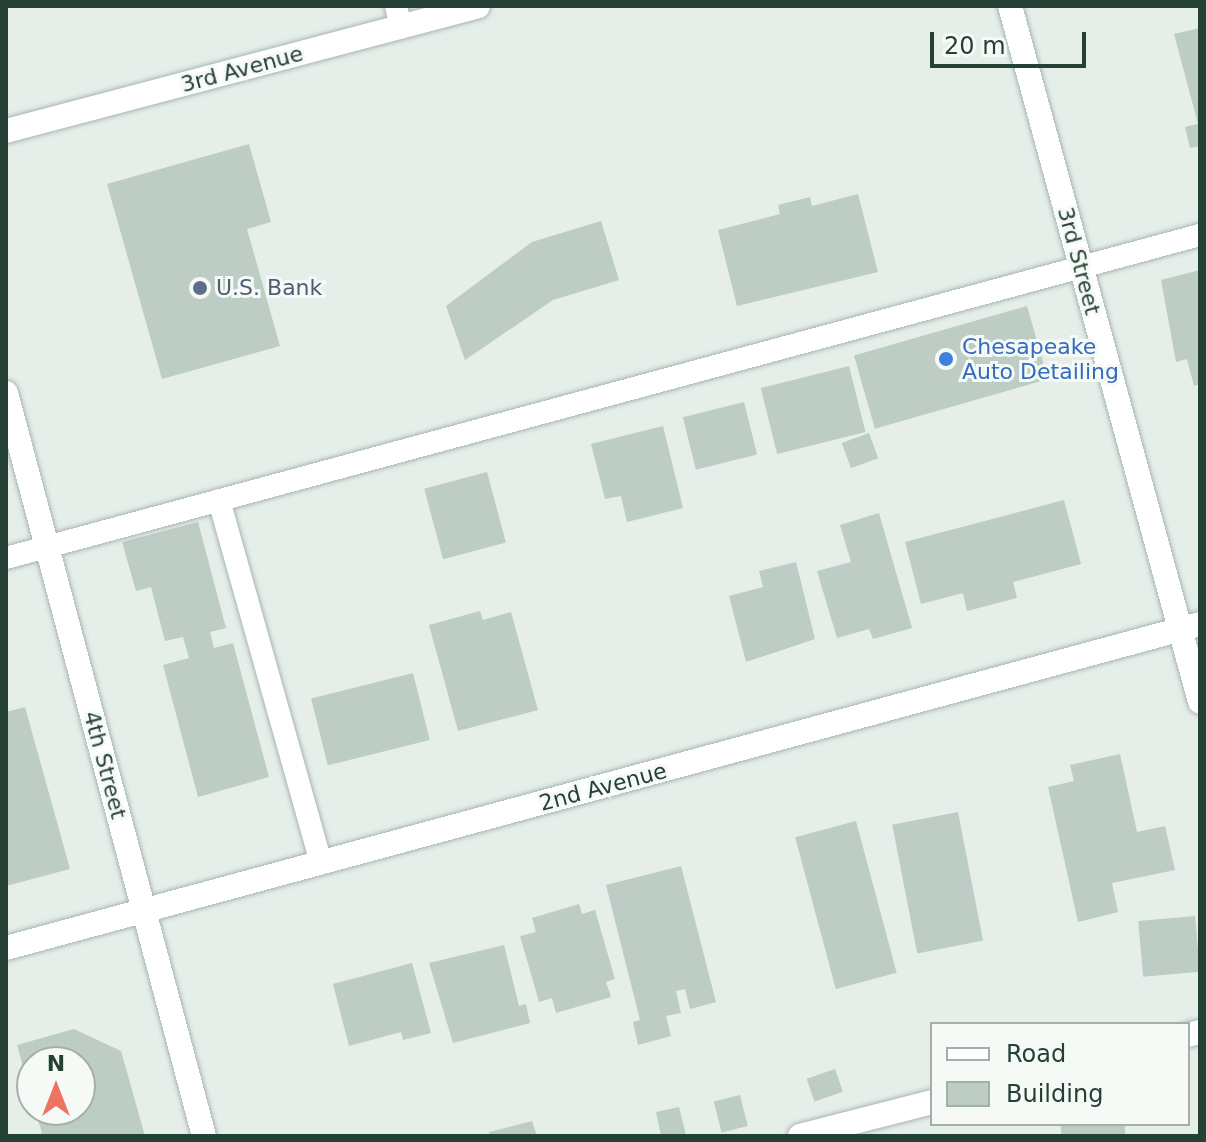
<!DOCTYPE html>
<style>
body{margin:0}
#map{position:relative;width:1206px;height:1142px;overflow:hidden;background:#e5eee9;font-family:"DejaVu Sans",sans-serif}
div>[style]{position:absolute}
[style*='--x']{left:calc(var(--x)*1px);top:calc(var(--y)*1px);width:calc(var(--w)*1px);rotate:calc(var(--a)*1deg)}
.building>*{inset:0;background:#bdccc4;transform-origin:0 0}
.roads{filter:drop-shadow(0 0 2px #a8b6af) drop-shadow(0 0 2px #a8b6af)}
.service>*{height:22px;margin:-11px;padding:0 11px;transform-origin:11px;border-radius:11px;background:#fff}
.minor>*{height:24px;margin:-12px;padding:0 12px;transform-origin:12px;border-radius:12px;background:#fff}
.tertiary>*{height:24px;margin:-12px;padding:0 12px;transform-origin:12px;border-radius:12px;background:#fff}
.dots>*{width:22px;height:22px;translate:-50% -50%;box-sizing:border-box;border:4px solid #f6faf7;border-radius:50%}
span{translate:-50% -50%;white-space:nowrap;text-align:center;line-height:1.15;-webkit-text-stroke:6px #f6faf7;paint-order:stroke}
.street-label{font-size:22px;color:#254035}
.service-label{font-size:22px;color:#4e5e75}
.left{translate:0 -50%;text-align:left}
.shop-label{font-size:22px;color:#366cbe}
.frame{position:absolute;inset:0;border:8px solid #254035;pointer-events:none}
.legend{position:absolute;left:930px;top:1022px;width:260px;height:104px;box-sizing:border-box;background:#f6faf7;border:2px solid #a2b0a9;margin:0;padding:10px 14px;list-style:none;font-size:24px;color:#254035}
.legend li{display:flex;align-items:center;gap:16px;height:40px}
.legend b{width:40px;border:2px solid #a2b0a9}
.north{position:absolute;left:16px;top:1046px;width:80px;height:80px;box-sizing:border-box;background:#f6faf7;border:2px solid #a2b0a9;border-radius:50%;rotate:0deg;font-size:22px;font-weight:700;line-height:32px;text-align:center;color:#254035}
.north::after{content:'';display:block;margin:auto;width:28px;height:36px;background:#ee7363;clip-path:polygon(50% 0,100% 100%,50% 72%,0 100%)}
.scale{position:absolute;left:930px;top:32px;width:156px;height:36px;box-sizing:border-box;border:4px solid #254035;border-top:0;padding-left:10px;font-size:24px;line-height:28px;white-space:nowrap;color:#254035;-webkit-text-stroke:6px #f6faf7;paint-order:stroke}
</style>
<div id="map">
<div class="building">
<i style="clip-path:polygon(1200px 28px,1200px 146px,1190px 148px,1185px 127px,1198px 124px,1174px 34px)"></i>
<i style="clip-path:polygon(249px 144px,271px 222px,247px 229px,280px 346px,162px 379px,107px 184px)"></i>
<i style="clip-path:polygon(858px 194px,878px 272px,737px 306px,718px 230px,780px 214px,778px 205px,810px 197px,812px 206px)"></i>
<i style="clip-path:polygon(601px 221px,619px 280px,553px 300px,465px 360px,446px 306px,532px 242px)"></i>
<i style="clip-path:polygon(1200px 270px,1200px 384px,1194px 386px,1187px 359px,1176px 362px,1161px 280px)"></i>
<i style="left:1027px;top:306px;width:76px;height:180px;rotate:74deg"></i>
<i style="left:849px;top:366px;width:68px;height:91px;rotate:76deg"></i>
<i style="left:744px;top:402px;width:54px;height:63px;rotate:76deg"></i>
<i style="clip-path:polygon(663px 426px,683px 508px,627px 522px,621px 496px,605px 499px,591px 444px)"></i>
<i style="left:869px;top:433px;width:27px;height:29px;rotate:70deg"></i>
<i style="left:487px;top:472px;width:73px;height:65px;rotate:75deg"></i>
<i style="clip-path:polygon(1064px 500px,1081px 564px,1013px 582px,1017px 598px,967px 611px,963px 593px,921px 604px,905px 542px)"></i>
<i style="clip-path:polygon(879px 513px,912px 628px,873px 639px,869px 629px,837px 638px,817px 571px,851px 562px,840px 525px)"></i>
<i style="clip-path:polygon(198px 522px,226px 628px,210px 632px,214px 648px,233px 643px,269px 777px,198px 797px,163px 665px,189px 658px,183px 637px,165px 641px,151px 587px,136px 591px,122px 542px)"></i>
<i style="clip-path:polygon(796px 562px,815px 639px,746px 662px,729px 596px,763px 587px,759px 571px)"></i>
<i style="clip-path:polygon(480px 611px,483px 620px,511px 612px,538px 710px,458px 731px,429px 625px)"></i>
<i style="left:413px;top:673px;width:69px;height:105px;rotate:76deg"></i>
<i style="clip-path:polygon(25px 707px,70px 869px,6px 886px,6px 712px)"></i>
<i style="clip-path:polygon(1120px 754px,1137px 832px,1165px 826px,1175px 870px,1112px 883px,1118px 912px,1078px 922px,1048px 787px,1074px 781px,1070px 765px)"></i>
<i style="left:958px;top:812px;width:131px;height:67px;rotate:79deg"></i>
<i style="left:856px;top:821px;width:157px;height:63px;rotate:75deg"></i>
<i style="clip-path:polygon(681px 866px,716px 1002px,690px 1009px,685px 989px,676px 991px,681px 1013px,666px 1016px,671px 1036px,638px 1045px,633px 1022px,640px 1020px,606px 885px)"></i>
<i style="clip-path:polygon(579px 904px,582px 914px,595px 910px,615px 979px,606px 982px,611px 997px,556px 1013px,552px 998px,539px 1002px,520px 936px,536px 932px,532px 918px)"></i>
<i style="left:1195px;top:916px;width:56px;height:57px;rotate:85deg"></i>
<i style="clip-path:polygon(504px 945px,519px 1006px,526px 1004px,530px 1023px,453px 1043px,429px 963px)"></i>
<i style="clip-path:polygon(412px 963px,431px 1033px,403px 1040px,401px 1032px,349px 1046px,333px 984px)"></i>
<i style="clip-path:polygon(74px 1029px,121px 1051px,145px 1136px,34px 1136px,42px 1133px,35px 1110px,80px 1110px,80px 1062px,32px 1062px,31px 1095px,17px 1045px)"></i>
<i style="left:835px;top:1069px;width:24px;height:30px;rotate:71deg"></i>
<i style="left:740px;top:1095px;width:32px;height:27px;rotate:76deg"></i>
<i style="clip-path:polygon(679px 1107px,686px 1135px,661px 1136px,656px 1112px)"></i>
<i style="clip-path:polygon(532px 1121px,537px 1136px,490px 1136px,489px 1132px)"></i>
<i style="left:1061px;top:1124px;width:64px;height:12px"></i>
</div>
<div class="roads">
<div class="service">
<i style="--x:396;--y:6;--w:22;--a:77"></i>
<i style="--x:219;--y:500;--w:377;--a:74.3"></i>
<i style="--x:6;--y:558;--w:1237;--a:-15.14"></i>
</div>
<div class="minor">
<i style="--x:1010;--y:6;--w:721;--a:74.73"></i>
<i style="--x:6;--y:393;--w:769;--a:75.08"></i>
<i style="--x:6;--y:948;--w:1237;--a:-15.18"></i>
<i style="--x:1188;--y:1035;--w:12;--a:-14"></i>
<i style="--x:800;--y:1136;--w:136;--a:-14.4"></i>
</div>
<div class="tertiary">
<i style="--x:6;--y:131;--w:488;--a:-14.8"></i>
</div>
</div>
<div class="dots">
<i style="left:200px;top:288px;background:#5c6f8a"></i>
<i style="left:946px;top:359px;background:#3f7fe0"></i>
</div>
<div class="street-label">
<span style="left:242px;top:69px;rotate:-15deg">3rd Avenue</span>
<span style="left:1079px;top:261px;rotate:75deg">3rd Street</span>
<span style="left:105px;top:765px;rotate:75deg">4th Street</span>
<span style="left:603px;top:787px;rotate:-15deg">2nd Avenue</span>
</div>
<div class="service-label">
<span class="left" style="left:216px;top:288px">U.S. Bank</span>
</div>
<div class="shop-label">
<span class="left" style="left:962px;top:359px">Chesapeake<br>Auto Detailing</span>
</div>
<div class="frame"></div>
<ul class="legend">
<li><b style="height:10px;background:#fff"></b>Road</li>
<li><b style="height:22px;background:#bdccc4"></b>Building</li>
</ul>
<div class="north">N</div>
<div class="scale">20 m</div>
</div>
